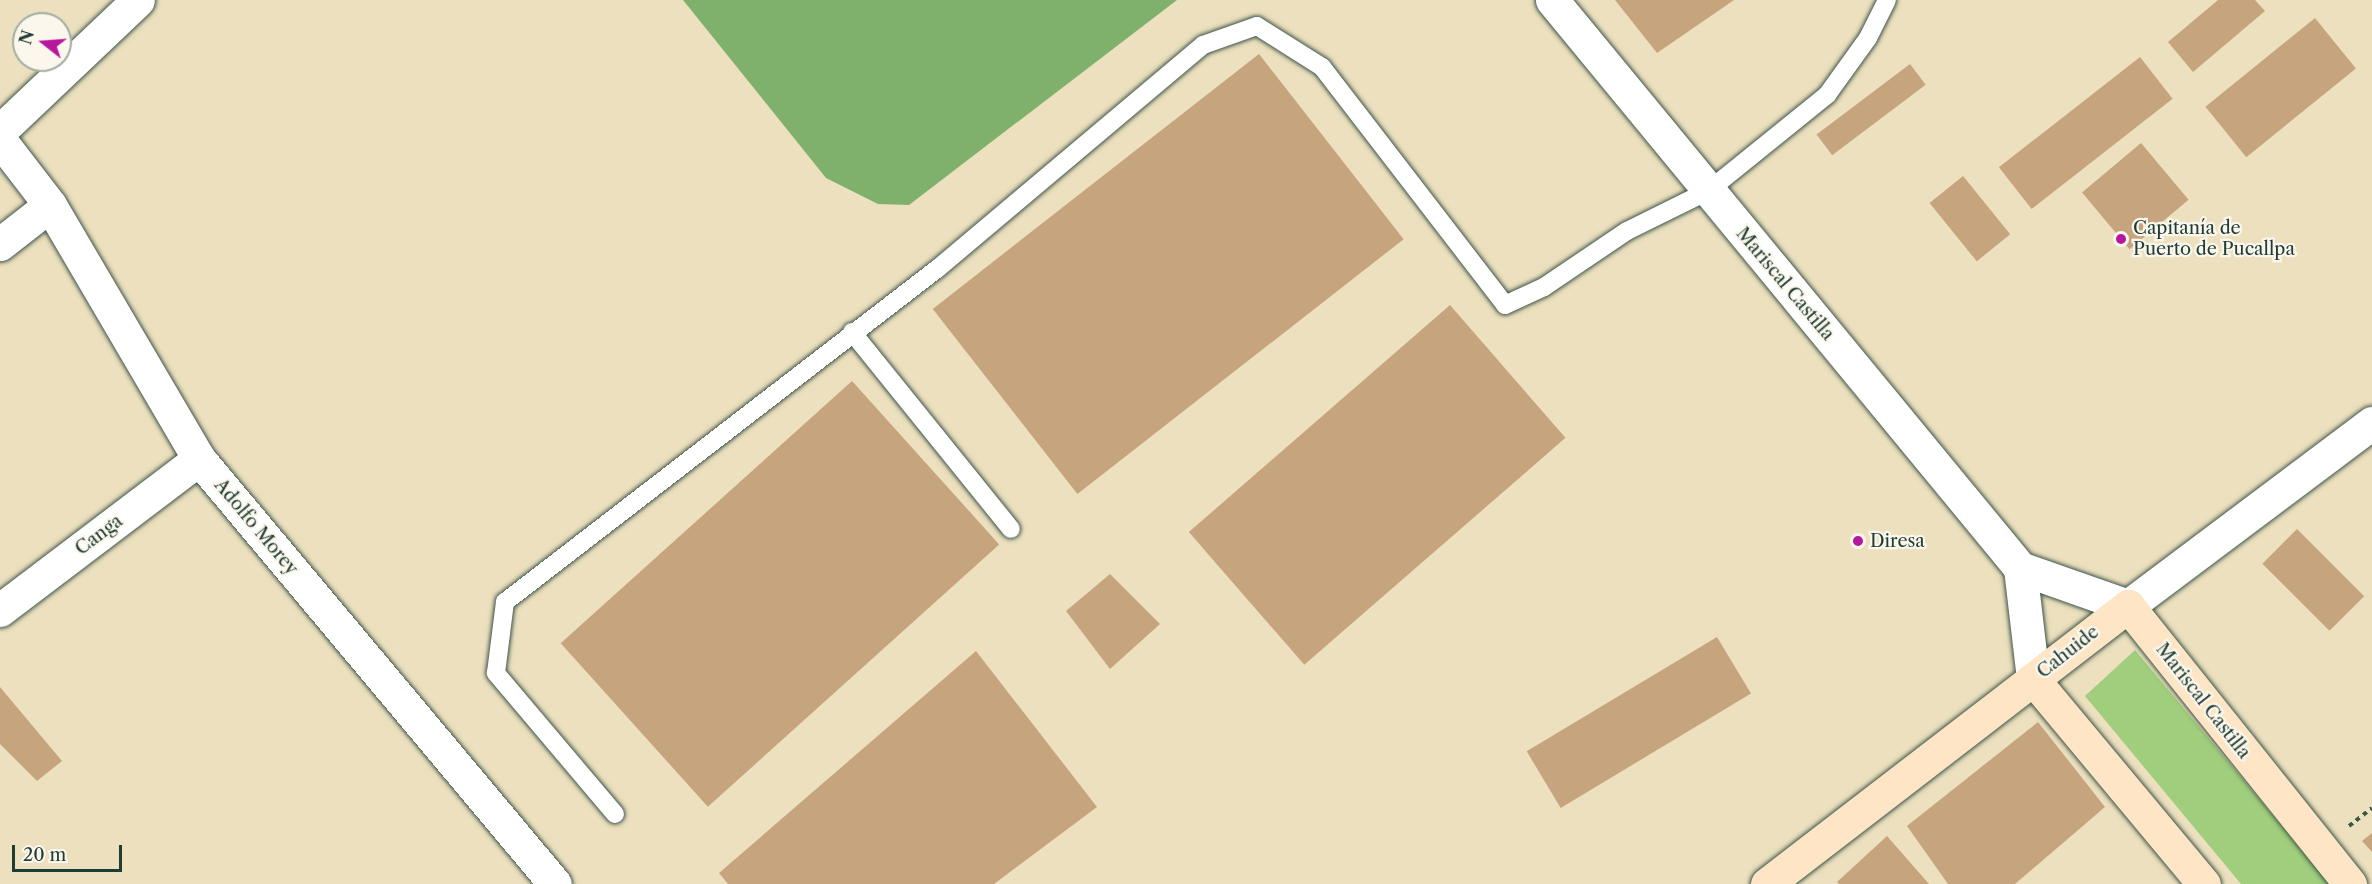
<!DOCTYPE html>
<meta charset="utf-8">
<style>
body{margin:0}
#map{position:relative;width:2372px;height:884px;overflow:hidden;background:#ece0be;font-family:"Libre Caslon Text",serif}
div>[style]{position:absolute}
[style*='--x']{left:calc(var(--x)*1px);top:calc(var(--y)*1px);width:calc(var(--w)*1px);rotate:calc(var(--a)*1deg)}
.green>*{inset:0;background:#a0ce7c}
.forest>*{inset:0;background:#80b16c}
.building>*{inset:0;background:#c6a57e;transform-origin:0 0}
.path>*{height:4px;margin-top:-2px;transform-origin:0;background:repeating-linear-gradient(90deg,#3e5549 0 4.5px,transparent 0 9px)}
.roads{filter:drop-shadow(0 0 2px #3e5549) drop-shadow(0 0 2px #3e5549)}
.lane>*{height:18px;margin:-9px;padding:0 9px;transform-origin:9px;border-radius:9px;background:#fff}
.street>*{height:33px;margin:-16.5px;padding:0 16.5px;transform-origin:16.5px;border-radius:16.5px;background:#fff}
.secondary>*{height:33px;margin:-16.5px;padding:0 16.5px;transform-origin:16.5px;border-radius:16.5px;background:#fde5c5}
.dots>*{width:16px;height:16px;translate:-50% -50%;box-sizing:border-box;border:3px solid #fbf7ec;border-radius:50%}
span{translate:-50% -50%;white-space:nowrap;text-align:center;line-height:1.15;-webkit-text-stroke:4.5px #fbf7ec;paint-order:stroke}
.poi-label{font-size:18px;color:#1f3d34}
.left{translate:0 -50%;text-align:left}
.street-label{font-size:18px;color:#1f3d34}
.north{position:absolute;left:12px;top:12px;width:60px;height:60px;box-sizing:border-box;background:#fbf7ec;border:2px solid #a3ada2;border-radius:50%;rotate:287deg;font-size:16px;font-weight:700;line-height:24px;text-align:center;color:#1f3d34}
.north::after{content:'';display:block;margin:auto;width:21px;height:27px;background:#b5179e;clip-path:polygon(50% 0,100% 100%,50% 72%,0 100%)}
.scale{position:absolute;left:12px;top:845px;width:110px;height:27px;box-sizing:border-box;border:3px solid #1f3d34;border-top:0;padding-left:8px;font-size:18px;line-height:21px;white-space:nowrap;color:#1f3d34;-webkit-text-stroke:4px #fbf7ec;paint-order:stroke}
</style>
<div id="map">
<div class="green">
<i style="clip-path:polygon(2135px 650px,2330px 884px,2241px 884px,2085px 696px)"></i>
</div>
<div class="forest">
<i style="clip-path:polygon(683px 0,1177px 0,909px 205px,878px 204px,826px 178px)"></i>
</div>
<div class="building">
<i style="clip-path:polygon(1615px 0,1734px 0,1657px 53px)"></i>
<i style="clip-path:polygon(2218px 0,2255px 0,2265px 11px,2193px 72px,2168px 42px)"></i>
<i style="left:2315px;top:18px;width:65px;height:141px;rotate:51deg"></i>
<i style="left:1259px;top:54px;width:235px;height:414px;rotate:52deg"></i>
<i style="left:2140px;top:57px;width:53px;height:179px;rotate:52deg"></i>
<i style="left:1910px;top:64px;width:26px;height:117px;rotate:53deg"></i>
<i style="left:2141px;top:143px;width:74px;height:77px;rotate:50deg"></i>
<i style="left:1963px;top:176px;width:75px;height:43px;rotate:51deg"></i>
<i style="left:1450px;top:305px;width:176px;height:346px;rotate:49deg"></i>
<i style="left:852px;top:381px;width:220px;height:392px;rotate:48deg"></i>
<i style="left:2297px;top:529px;width:95px;height:49px;rotate:45deg"></i>
<i style="clip-path:polygon(1110px 574px,1160px 624px,1110px 669px,1066px 611px)"></i>
<i style="left:1717px;top:637px;width:66px;height:222px;rotate:59deg"></i>
<i style="clip-path:polygon(976px 651px,1097px 807px,994px 884px,728px 884px,719px 873px)"></i>
<i style="clip-path:polygon(0 687px,62px 761px,37px 781px,0 744px)"></i>
<i style="clip-path:polygon(2038px 722px,2105px 807px,2015px 884px,1948px 884px,1907px 826px)"></i>
<i style="clip-path:polygon(2372px 833px,2372px 852px,2362px 841px)"></i>
<i style="clip-path:polygon(1887px 836px,1929px 884px,1839px 884px,1837px 882px)"></i>
</div>
<div class="path">
<i style="--x:2349;--y:826;--w:29;--a:-38"></i>
</div>
<div class="roads">
<div class="lane">
<i style="--x:852;--y:332;--w:253;--a:51.1"></i>
<i style="--x:615;--y:814;--w:185;--a:-130.2"></i>
<i style="--x:496;--y:673;--w:72;--a:-82.8"></i>
<i style="--x:505;--y:602;--w:545;--a:-37.63"></i>
<i style="--x:937;--y:269;--w:348;--a:-40.1"></i>
<i style="--x:1203;--y:45;--w:57;--a:-19.4"></i>
<i style="--x:1257;--y:26;--w:77;--a:32.2"></i>
<i style="--x:1322;--y:67;--w:300;--a:52.4"></i>
<i style="--x:1505;--y:305;--w:43;--a:-24.8"></i>
<i style="--x:1544;--y:287;--w:100;--a:-34"></i>
<i style="--x:1627;--y:231;--w:90;--a:-26.3"></i>
<i style="--x:1708;--y:191;--w:153;--a:-38.9"></i>
<i style="--x:1827;--y:95;--w:70;--a:-54.3"></i>
<i style="--x:1868;--y:38;--w:42;--a:-63.4"></i>
</div>
<div class="street">
<i style="--x:1552;--y:0;--w:736;--a:50.51"></i>
<i style="--x:2020;--y:568;--w:114;--a:19.4"></i>
<i style="--x:2128;--y:606;--w:305;--a:-36.9"></i>
<i style="--x:0;--y:131;--w:190;--a:-43.5"></i>
<i style="--x:0;--y:140;--w:82;--a:52.4"></i>
<i style="--x:50;--y:205;--w:294;--a:59.6"></i>
<i style="--x:199;--y:459;--w:554;--a:50.05"></i>
<i style="--x:0;--y:244;--w:63;--a:-38"></i>
<i style="--x:2020;--y:568;--w:112;--a:83.3"></i>
<i style="--x:0;--y:610;--w:250;--a:-37.2"></i>
</div>
<div class="secondary">
<i style="--x:2033;--y:679;--w:267;--a:50.2"></i>
<i style="--x:1767;--y:884;--w:456;--a:-37.6"></i>
<i style="--x:2128;--y:606;--w:356;--a:51.4"></i>
</div>
</div>
<div class="dots">
<i style="left:2121px;top:239px;background:#b5179e"></i>
<i style="left:1858px;top:541px;background:#b5179e"></i>
</div>
<div class="poi-label">
<span class="left" style="left:2133px;top:239px">Capitanía de<br>Puerto de Pucallpa</span>
<span class="left" style="left:1870px;top:541px">Diresa</span>
</div>
<div class="street-label">
<span style="left:1785px;top:284px;rotate:50deg">Mariscal Castilla</span>
<span style="left:256px;top:527px;rotate:50deg">Adolfo Morey</span>
<span style="left:99px;top:535px;rotate:-37deg">Canga</span>
<span style="left:2068px;top:652px;rotate:-38deg">Cahuide</span>
<span style="left:2203px;top:701px;rotate:52deg">Mariscal Castilla</span>
</div>
<div class="north">N</div>
<div class="scale">20 m</div>
</div>
